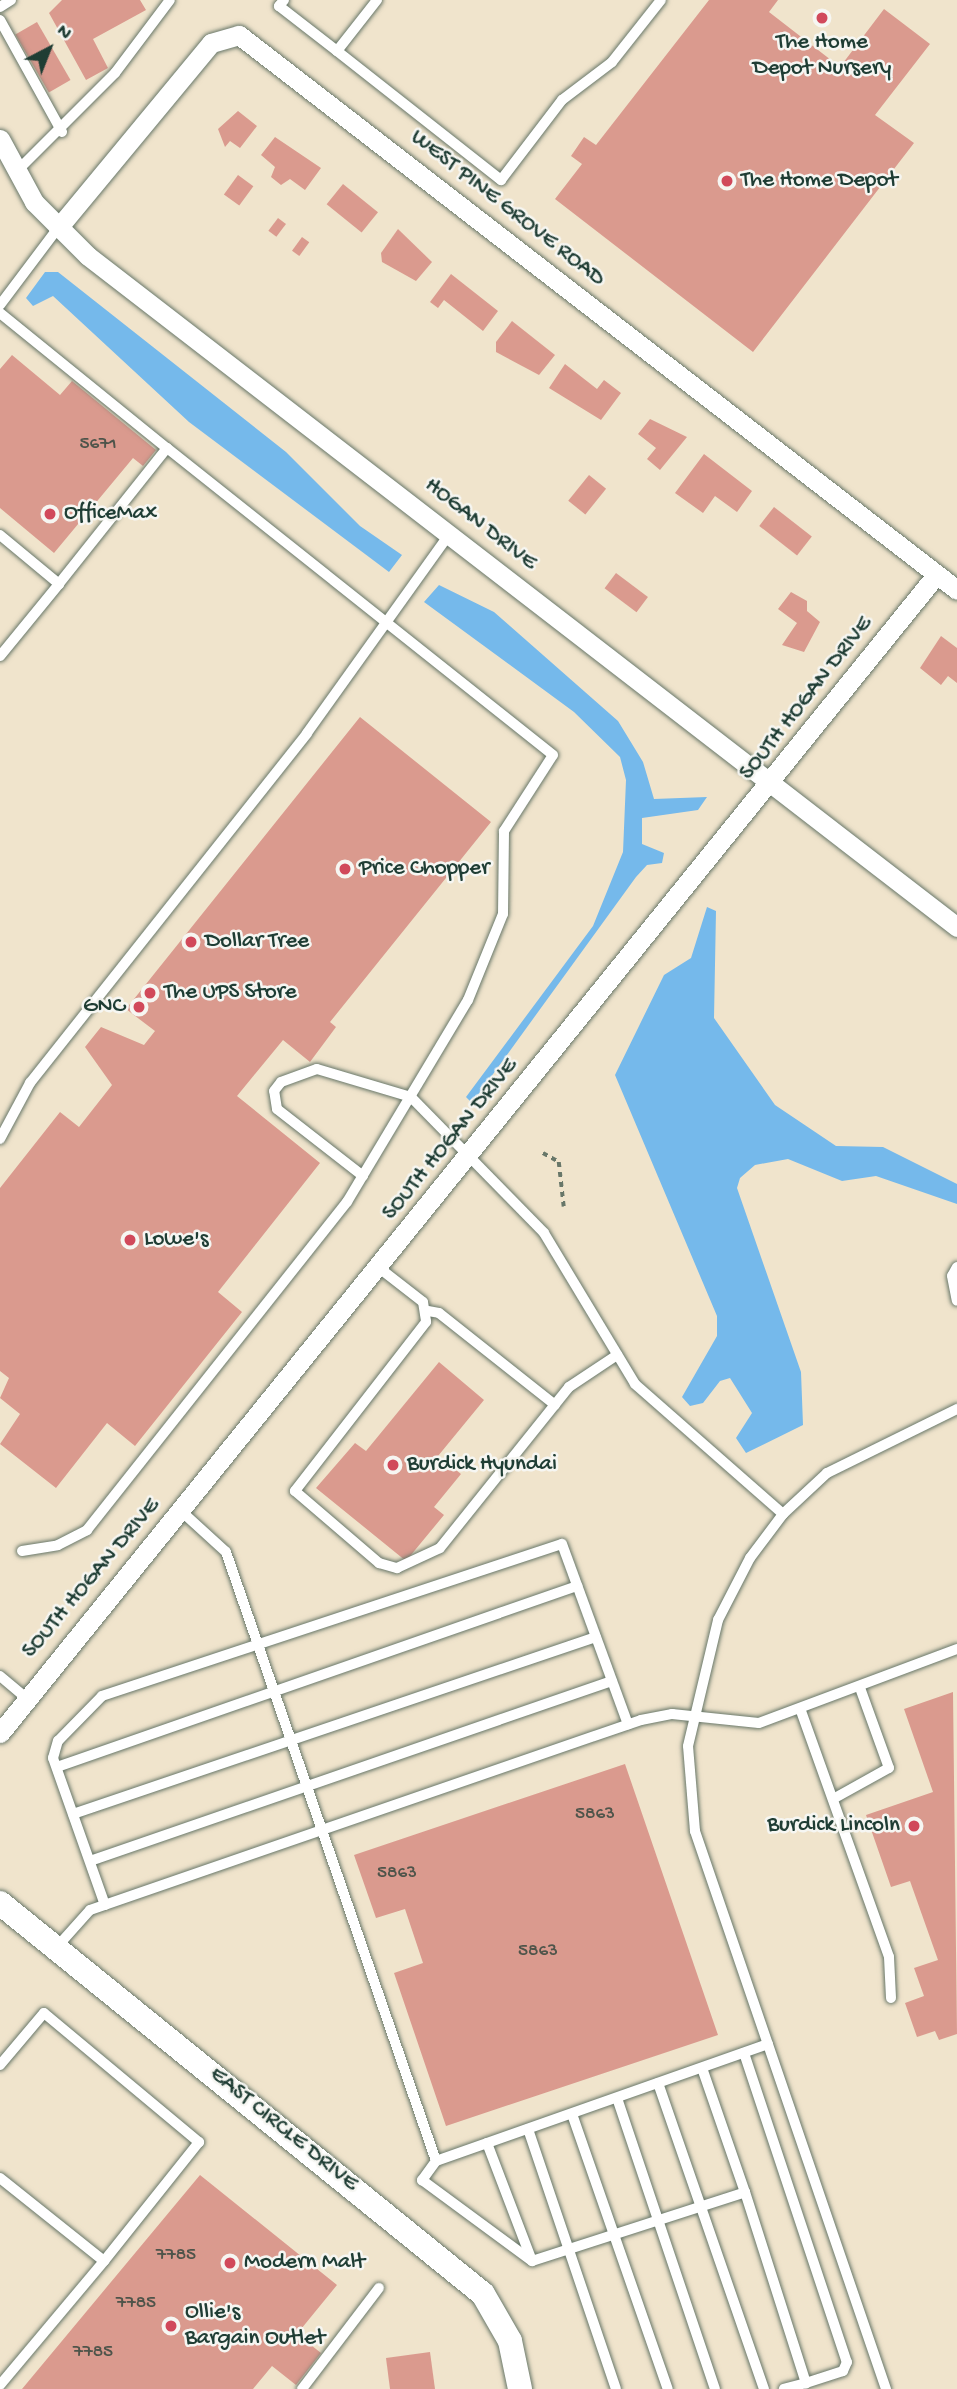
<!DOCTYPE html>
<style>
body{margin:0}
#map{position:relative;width:957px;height:2389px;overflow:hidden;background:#f0e4cc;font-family:"Gochi Hand",sans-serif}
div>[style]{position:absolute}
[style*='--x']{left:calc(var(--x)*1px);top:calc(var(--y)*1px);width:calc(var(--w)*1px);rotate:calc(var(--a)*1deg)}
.water>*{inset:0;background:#75b9eb}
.building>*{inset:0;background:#da9a8e;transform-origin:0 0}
.path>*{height:3.5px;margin-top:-1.75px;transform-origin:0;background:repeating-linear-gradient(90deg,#687769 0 5px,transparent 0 10px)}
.roads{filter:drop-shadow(0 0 2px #687769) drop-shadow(0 0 2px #687769)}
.service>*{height:10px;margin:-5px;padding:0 5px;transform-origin:5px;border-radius:5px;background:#fff}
.minor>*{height:19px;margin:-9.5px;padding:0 9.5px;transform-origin:9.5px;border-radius:9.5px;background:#fff}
.tertiary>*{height:24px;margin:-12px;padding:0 12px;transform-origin:12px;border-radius:12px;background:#fff}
.dots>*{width:19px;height:19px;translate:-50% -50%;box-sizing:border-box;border:4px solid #f6f6f2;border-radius:50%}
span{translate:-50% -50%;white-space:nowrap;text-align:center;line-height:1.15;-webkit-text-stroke:5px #f6f6f2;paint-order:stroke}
.number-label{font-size:19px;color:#4e544a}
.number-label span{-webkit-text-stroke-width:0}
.poi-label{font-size:23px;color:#1f3d34}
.left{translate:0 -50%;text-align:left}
.right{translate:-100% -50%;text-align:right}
.street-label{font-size:23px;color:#1f3d34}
.north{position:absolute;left:14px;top:14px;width:70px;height:70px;-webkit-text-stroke:5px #f6f6f2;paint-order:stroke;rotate:42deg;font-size:19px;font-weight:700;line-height:28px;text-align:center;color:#1f3d34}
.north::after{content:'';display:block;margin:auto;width:24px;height:32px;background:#1f3d34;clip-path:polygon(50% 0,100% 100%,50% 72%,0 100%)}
</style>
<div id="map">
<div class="water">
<i style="clip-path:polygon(45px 272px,58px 272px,286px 452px,360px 526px,402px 555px,389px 572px,189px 422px,53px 296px,33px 306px,26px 298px)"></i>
<i style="clip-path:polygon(439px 585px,494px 612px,618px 721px,643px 762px,654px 799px,707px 797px,698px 810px,642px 818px,642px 844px,664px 853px,662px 863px,647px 865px,636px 877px,472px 1103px,466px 1097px,593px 926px,623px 852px,626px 780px,620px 757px,574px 712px,424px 602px)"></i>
<i style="clip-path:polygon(707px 907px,716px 911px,714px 1018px,775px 1105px,836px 1146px,883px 1147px,957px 1184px,957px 1204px,876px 1176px,842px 1181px,788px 1159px,755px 1165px,740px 1178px,737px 1188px,801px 1372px,803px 1425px,746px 1453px,736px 1438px,752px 1413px,730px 1378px,720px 1381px,703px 1403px,690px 1406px,682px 1397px,717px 1336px,717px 1316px,615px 1075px,664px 975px,691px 958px)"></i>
</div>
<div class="building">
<i style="clip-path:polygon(62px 0,140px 0,146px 10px,93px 39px,108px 68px,86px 80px,49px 13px)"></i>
<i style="clip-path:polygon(709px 0,778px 0,769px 12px,840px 67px,884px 9px,930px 44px,875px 115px,914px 143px,753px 352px,555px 199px,582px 164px,571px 156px,584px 137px,596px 145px)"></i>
<i style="left:37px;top:22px;width:67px;height:25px;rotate:60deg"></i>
<i style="clip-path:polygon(238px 111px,257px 126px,240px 148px,230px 141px,225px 147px,218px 129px)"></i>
<i style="clip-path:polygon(275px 137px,321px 168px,305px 190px,290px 179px,281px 185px,271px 177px,275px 167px,261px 155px)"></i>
<i style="left:238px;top:175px;width:19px;height:24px;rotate:36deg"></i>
<i style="left:343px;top:184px;width:45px;height:26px;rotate:39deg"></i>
<i style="left:278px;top:218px;width:10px;height:16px;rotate:37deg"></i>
<i style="clip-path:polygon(398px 229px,432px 262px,416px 281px,382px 262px,381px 253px)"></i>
<i style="left:302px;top:237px;width:9px;height:17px;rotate:36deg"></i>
<i style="clip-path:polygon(451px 274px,498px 311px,483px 331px,444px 300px,438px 308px,430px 302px)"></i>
<i style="clip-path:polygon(512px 321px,555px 355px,539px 375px,496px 352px,496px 342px)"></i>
<i style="clip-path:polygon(12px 355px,60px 395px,72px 381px,156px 450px,143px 466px,133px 458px,54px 553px,0 508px,0 369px)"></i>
<i style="clip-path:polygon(565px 364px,597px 389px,604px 380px,621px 393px,601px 420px,549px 388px)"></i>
<i style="clip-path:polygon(650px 419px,687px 437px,660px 470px,647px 459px,656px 448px,638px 434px)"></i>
<i style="clip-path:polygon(704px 454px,752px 491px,737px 512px,715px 496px,703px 513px,675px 493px)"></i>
<i style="left:589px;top:475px;width:22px;height:33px;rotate:39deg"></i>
<i style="left:774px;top:507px;width:48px;height:24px;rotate:38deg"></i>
<i style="left:616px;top:573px;width:40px;height:19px;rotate:37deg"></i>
<i style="clip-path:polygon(791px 592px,807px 601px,807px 611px,820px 622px,804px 652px,782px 645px,797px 623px,778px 609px)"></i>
<i style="clip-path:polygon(941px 636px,957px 648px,957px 683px,948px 676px,941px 685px,920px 668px)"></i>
<i style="clip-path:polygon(360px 717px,491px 822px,330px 1022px,336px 1027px,310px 1062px,283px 1040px,237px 1096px,320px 1163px,218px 1292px,242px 1312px,135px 1446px,107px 1423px,56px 1488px,0 1444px,20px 1414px,0 1398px,9px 1378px,0 1371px,0 1188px,60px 1112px,79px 1127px,112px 1085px,85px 1047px,101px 1027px,144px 1045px,155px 1031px,126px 1009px)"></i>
<i style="clip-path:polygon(439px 1362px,484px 1400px,438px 1456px,461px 1474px,434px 1507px,444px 1515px,406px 1561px,316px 1488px,355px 1443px,366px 1451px)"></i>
<i style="clip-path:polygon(953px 1692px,957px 2034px,939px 2040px,935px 2031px,917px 2037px,905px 2003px,924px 1996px,914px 1968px,938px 1960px,910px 1881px,891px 1887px,866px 1815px,933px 1792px,904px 1709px)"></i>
<i style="clip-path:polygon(625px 1764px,718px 2035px,446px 2126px,394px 1973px,423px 1963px,405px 1909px,376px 1918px,354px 1855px)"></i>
<i style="clip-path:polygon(200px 2175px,337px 2285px,297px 2334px,321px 2353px,296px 2385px,272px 2366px,253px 2389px,22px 2389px)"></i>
<i style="clip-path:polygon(430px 2352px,435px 2389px,390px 2389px,386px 2358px)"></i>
</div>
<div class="path">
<i style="--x:543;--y:1153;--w:18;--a:29"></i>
<i style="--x:559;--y:1162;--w:45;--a:83.7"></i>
</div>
<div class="roads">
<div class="service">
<i style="--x:284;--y:0;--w:8;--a:130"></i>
<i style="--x:279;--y:6;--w:73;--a:37.8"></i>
<i style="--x:377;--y:0;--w:65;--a:128.1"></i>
<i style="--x:337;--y:51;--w:209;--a:38.2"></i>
<i style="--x:501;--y:180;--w:101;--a:-52.7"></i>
<i style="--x:562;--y:100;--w:63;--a:-37.2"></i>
<i style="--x:612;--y:62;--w:79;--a:-51.7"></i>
<i style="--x:0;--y:7;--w:13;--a:-32"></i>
<i style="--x:0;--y:20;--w:128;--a:61"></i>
<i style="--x:17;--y:171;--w:139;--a:-45"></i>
<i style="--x:115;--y:73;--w:91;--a:-53"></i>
<i style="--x:0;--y:305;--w:96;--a:-53"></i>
<i style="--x:0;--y:313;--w:215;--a:39"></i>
<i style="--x:167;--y:448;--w:174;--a:128.5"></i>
<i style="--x:0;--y:535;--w:77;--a:39.7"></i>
<i style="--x:59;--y:584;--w:93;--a:129.3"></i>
<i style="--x:0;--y:1139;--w:64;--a:-61.8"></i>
<i style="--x:30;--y:1083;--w:446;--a:-51.6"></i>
<i style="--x:307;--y:733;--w:246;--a:-54.4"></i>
<i style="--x:363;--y:1176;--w:109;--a:-142.1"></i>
<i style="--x:277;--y:1109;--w:18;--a:-99"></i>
<i style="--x:274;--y:1091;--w:11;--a:-52"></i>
<i style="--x:281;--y:1082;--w:38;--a:-20"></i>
<i style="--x:317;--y:1069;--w:98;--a:16.6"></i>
<i style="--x:411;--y:1097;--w:190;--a:45.6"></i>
<i style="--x:544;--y:1233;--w:176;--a:58.9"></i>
<i style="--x:635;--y:1384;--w:197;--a:41.3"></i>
<i style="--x:378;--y:1267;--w:57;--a:37.9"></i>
<i style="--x:423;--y:1302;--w:20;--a:81"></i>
<i style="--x:426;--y:1322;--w:214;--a:127.8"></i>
<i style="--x:295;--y:1491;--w:111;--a:40.6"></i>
<i style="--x:379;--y:1563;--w:19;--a:16"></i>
<i style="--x:397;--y:1568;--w:47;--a:-24.9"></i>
<i style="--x:440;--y:1548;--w:206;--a:-51.3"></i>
<i style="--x:569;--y:1387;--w:58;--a:-33.7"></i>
<i style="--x:957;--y:1267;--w:10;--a:119"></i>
<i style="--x:952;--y:1276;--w:25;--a:79"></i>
<i style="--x:428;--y:1311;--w:11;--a:10"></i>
<i style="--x:439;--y:1313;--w:148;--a:38.4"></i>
<i style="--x:180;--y:1510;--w:62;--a:42.4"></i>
<i style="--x:226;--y:1552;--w:644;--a:70.97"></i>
<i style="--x:436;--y:2161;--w:352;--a:-19.4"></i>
<i style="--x:22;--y:1551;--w:36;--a:-9"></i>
<i style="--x:58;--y:1545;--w:33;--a:-27"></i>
<i style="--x:87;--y:1530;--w:419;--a:-51.6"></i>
<i style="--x:347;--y:1202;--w:235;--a:-59.1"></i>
<i style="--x:468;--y:1000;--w:93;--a:-67.9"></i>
<i style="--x:503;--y:914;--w:83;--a:-89.3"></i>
<i style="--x:504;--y:831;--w:90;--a:-57.2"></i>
<i style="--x:553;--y:755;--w:493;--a:-141.5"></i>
<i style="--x:0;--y:1676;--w:34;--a:40"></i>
<i style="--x:801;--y:1711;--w:261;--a:70.3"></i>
<i style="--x:889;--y:1957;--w:41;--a:87.2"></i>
<i style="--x:57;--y:1767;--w:551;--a:-19.19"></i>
<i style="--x:833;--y:1799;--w:64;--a:-29"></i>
<i style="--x:889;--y:1768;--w:85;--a:-109.9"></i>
<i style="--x:73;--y:1814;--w:552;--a:-18.7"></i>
<i style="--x:90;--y:1861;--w:552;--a:-19.03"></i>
<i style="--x:105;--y:1905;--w:156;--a:-109.5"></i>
<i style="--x:53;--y:1758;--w:18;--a:-74"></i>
<i style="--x:58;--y:1741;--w:63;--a:-45.6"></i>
<i style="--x:102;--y:1696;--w:484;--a:-18.3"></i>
<i style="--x:562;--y:1544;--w:192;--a:69.9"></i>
<i style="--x:56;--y:1948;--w:51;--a:-48.2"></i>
<i style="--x:90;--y:1910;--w:583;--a:-19.03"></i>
<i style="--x:641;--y:1720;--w:32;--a:-11"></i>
<i style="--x:672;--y:1714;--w:87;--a:5.9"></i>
<i style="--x:759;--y:1723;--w:211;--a:-20.5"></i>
<i style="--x:744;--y:2053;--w:326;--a:71.6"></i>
<i style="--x:847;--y:2362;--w:10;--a:114"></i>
<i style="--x:843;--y:2371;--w:39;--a:162"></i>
<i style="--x:0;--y:2065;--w:68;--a:-49.8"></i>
<i style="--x:44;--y:2013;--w:202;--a:39.8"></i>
<i style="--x:199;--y:2142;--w:152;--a:128.6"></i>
<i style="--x:702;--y:2068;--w:131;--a:70.9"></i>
<i style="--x:658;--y:2083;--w:324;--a:70.9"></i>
<i style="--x:617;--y:2098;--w:307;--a:71.4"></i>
<i style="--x:572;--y:2114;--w:291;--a:70.8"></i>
<i style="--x:528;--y:2129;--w:274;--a:71.3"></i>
<i style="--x:487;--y:2143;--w:126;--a:69.1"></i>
<i style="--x:436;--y:2161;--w:24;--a:126"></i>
<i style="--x:422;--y:2180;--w:137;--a:36.4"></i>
<i style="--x:532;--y:2261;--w:224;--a:-17.9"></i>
<i style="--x:745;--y:2192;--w:201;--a:72.3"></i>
<i style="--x:806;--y:2383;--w:23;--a:165"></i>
<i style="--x:0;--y:2178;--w:133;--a:38.6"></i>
<i style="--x:104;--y:2261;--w:162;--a:130"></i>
<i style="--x:302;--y:2389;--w:127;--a:-52.7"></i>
<i style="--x:886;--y:2389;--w:590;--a:-108.9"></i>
<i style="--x:695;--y:1831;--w:85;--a:-94.7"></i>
<i style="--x:688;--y:1746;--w:130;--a:-76.6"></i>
<i style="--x:718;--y:1620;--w:70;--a:-62.7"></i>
<i style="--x:750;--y:1558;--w:55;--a:-53.1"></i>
<i style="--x:783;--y:1514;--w:60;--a:-43"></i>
<i style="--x:827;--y:1473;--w:145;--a:-26.2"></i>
</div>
<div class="minor">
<i style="--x:0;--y:139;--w:72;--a:61.6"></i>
<i style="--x:34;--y:202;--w:76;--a:45"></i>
<i style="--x:88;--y:256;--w:1098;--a:37.67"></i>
<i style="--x:58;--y:228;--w:240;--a:-50.4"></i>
<i style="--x:211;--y:43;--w:29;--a:-16"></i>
<i style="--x:239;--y:35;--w:907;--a:37.7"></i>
<i style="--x:0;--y:1733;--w:1489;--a:-51.05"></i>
</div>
<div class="tertiary">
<i style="--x:0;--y:1903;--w:621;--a:38.99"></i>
<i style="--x:483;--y:2294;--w:54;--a:60.1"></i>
<i style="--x:510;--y:2341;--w:49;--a:78.2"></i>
</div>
</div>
<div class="dots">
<i style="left:822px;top:18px;background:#d1495b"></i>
<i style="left:727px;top:181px;background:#d1495b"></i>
<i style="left:50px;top:514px;background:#d1495b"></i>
<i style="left:345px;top:869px;background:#d1495b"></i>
<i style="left:191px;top:942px;background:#d1495b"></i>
<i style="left:150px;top:993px;background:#d1495b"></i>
<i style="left:139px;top:1007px;background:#d1495b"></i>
<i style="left:130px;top:1240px;background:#d1495b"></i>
<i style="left:393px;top:1465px;background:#d1495b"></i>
<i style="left:914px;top:1826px;background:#d1495b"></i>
<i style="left:230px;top:2263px;background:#d1495b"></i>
<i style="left:171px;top:2326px;background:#d1495b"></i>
</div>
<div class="number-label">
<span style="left:98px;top:445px">5671</span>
<span style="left:595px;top:1815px">5863</span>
<span style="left:397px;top:1874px">5863</span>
<span style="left:538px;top:1952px">5863</span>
<span style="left:176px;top:2256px">7785</span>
<span style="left:136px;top:2304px">7785</span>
<span style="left:93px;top:2353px">7785</span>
</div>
<div class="poi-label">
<span style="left:822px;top:56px">The Home<br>Depot Nursery</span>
<span class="left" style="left:741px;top:181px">The Home Depot</span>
<span class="left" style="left:64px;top:514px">OfficeMax</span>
<span class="left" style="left:359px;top:869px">Price Chopper</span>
<span class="left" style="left:205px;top:942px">Dollar Tree</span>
<span class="left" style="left:164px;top:993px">The UPS Store</span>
<span class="right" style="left:125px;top:1007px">GNC</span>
<span class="left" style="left:144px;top:1240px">Lowe's</span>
<span class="left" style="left:407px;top:1465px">Burdick Hyundai</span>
<span class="right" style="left:900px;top:1826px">Burdick Lincoln</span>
<span class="left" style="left:244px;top:2263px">Modern Malt</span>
<span class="left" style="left:185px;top:2326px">Ollie's<br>Bargain Outlet</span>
</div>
<div class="street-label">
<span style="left:507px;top:209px;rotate:38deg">WEST PINE GROVE ROAD</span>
<span style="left:480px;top:525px;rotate:38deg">HOGAN DRIVE</span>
<span style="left:807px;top:699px;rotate:-52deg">SOUTH HOGAN DRIVE</span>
<span style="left:451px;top:1140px;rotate:-51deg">SOUTH HOGAN DRIVE</span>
<span style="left:92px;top:1579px;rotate:-50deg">SOUTH HOGAN DRIVE</span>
<span style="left:283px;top:2130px;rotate:39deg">EAST CIRCLE DRIVE</span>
</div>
<div class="north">N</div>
</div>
